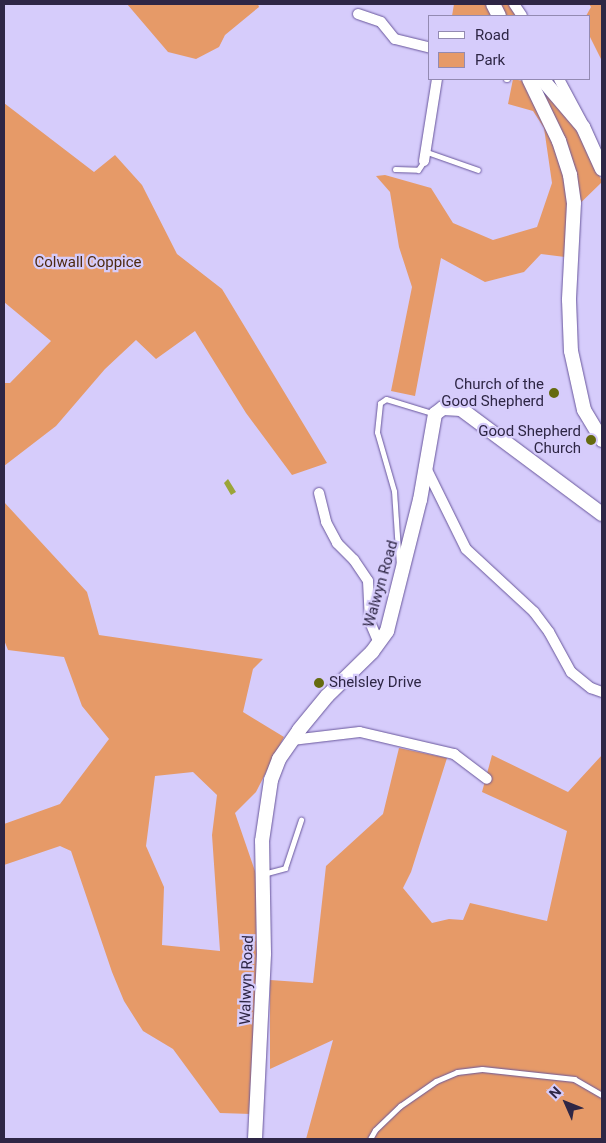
<!DOCTYPE html>
<style>
body{margin:0}
#map{position:relative;width:606px;height:1143px;overflow:hidden;background:#d6ccfb;font-family:Roboto,sans-serif}
div>[style]{position:absolute}
[style*='--x']{left:calc(var(--x)*1px);top:calc(var(--y)*1px);width:calc(var(--w)*1px);rotate:calc(var(--a)*1deg)}
.green>*{inset:0;background:#e69a68}
.water>*{inset:0;background:#9ba538}
.roads{filter:drop-shadow(0 0 1px #68569c) drop-shadow(0 0 1px #68569c)}
.service>*{height:5px;margin:-2.5px;padding:0 2.5px;transform-origin:2.5px;border-radius:2.5px;background:#fff}
.minor>*{height:10px;margin:-5px;padding:0 5px;transform-origin:5px;border-radius:5px;background:#fff}
.secondary>*{height:14px;margin:-7px;padding:0 7px;transform-origin:7px;border-radius:7px;background:#fff}
.dots>*{width:14px;height:14px;translate:-50% -50%;box-sizing:border-box;border:2px solid #d6ccfb;border-radius:50%}
span{translate:-50% -50%;white-space:nowrap;text-align:center;line-height:1.15;-webkit-text-stroke:4.5px #d6ccfb;paint-order:stroke}
.park-label{font-size:15px;color:#4d2a11}
.poi-label{font-size:15px;color:#2e2645}
.right{translate:-100% -50%;text-align:right}
.left{translate:0 -50%;text-align:left}
.street-label{font-size:15px;color:#2e2645}
.frame{position:absolute;inset:0;border:5px solid #2e2645;pointer-events:none}
.legend{position:absolute;left:428px;top:15px;width:162px;height:65px;box-sizing:border-box;background:#d6ccfb;border:1px solid #938ab2;margin:0;padding:6px 9px;list-style:none;font-size:15px;color:#2e2645}
.legend li{display:flex;align-items:center;gap:10px;height:25px}
.legend b{width:25px;border:1px solid #938ab2}
.north{position:absolute;left:541px;top:1078px;width:50px;height:50px;-webkit-text-stroke:4px #d6ccfb;paint-order:stroke;rotate:314deg;font-size:14px;font-weight:700;line-height:20px;text-align:center;color:#2e2645}
.north::after{content:'';display:block;margin:auto;width:18px;height:22px;background:#2e2645;clip-path:polygon(50% 0,100% 100%,50% 72%,0 100%)}
</style>
<div id="map">
<div class="green">
<i style="clip-path:polygon(127px 4px,258px 4px,259px 7px,225px 35px,219px 47px,196px 59px,168px 52px)"></i>
<i style="clip-path:polygon(454px 4px,486px 4px,492px 16px,452px 16px)"></i>
<i style="clip-path:polygon(499px 4px,510px 4px,518px 16px,504px 16px)"></i>
<i style="clip-path:polygon(589px 4px,602px 4px,602px 61px,590px 37px,590px 16px,586px 16px,591px 7px)"></i>
<i style="clip-path:polygon(513px 79px,528px 82px,550px 97px,585px 140px,602px 182px,567px 216px,565px 257px,541px 254px,524px 272px,485px 282px,441px 258px,415px 396px,391px 391px,412px 287px,399px 247px,390px 192px,376px 176px,385px 175px,431px 188px,453px 223px,493px 240px,537px 227px,552px 183px,544px 128px,533px 111px,508px 104px)"></i>
<i style="clip-path:polygon(4px 103px,94px 172px,115px 155px,142px 185px,177px 254px,222px 289px,327px 463px,292px 475px,246px 413px,195px 331px,156px 359px,136px 340px,105px 369px,56px 426px,4px 466px,4px 383px,10px 383px,51px 341px,4px 302px)"></i>
<i style="clip-path:polygon(evenodd,4px 502px,87px 592px,99px 635px,263px 659px,253px 669px,243px 712px,284px 737px,256px 792px,235px 813px,257px 877px,256px 1042px,251px 1114px,220px 1113px,173px 1049px,143px 1031px,124px 1001px,112px 972px,71px 851px,60px 846px,4px 865px,4px 824px,60px 804px,109px 739px,82px 706px,64px 657px,8px 650px,4px 640px,4px 502px,193px 772px,217px 795px,212px 835px,220px 951px,162px 945px,164px 887px,146px 846px,155px 776px,193px 772px)"></i>
<i style="clip-path:polygon(399px 748px,447px 758px,411px 872px,403px 888px,432px 923px,449px 919px,463px 920px,470px 903px,547px 921px,567px 831px,482px 792px,492px 755px,568px 792px,602px 755px,602px 1139px,306px 1139px,333px 1040px,270px 1069px,270px 980px,313px 983px,326px 866px,383px 814px)"></i>
</div>
<div class="water">
<i style="clip-path:polygon(228px 479px,236px 492px,231px 495px,224px 483px)"></i>
</div>
<div class="roads">
<div class="service">
<i style="--x:506;--y:79;--w:1;--a:0"></i>
<i style="--x:424;--y:151;--w:57;--a:19.4"></i>
<i style="--x:395;--y:169;--w:23;--a:2"></i>
<i style="--x:418;--y:170;--w:11;--a:-56"></i>
<i style="--x:399;--y:566;--w:75;--a:-93.8"></i>
<i style="--x:394;--y:491;--w:61;--a:-106.1"></i>
<i style="--x:377;--y:432;--w:29;--a:-84"></i>
<i style="--x:380;--y:403;--w:7;--a:-34"></i>
<i style="--x:386;--y:399;--w:51;--a:17"></i>
<i style="--x:263;--y:874;--w:23;--a:-15"></i>
<i style="--x:285;--y:868;--w:51;--a:-71.6"></i>
<i style="--x:370;--y:1139;--w:10;--a:-61"></i>
<i style="--x:375;--y:1130;--w:35;--a:-44"></i>
<i style="--x:400;--y:1106;--w:44;--a:-34.8"></i>
<i style="--x:436;--y:1081;--w:23;--a:-23"></i>
<i style="--x:457;--y:1072;--w:25;--a:-7"></i>
<i style="--x:482;--y:1069;--w:93;--a:6.2"></i>
<i style="--x:574;--y:1079;--w:32;--a:30"></i>
</div>
<div class="minor">
<i style="--x:514;--y:4;--w:14;--a:56"></i>
<i style="--x:358;--y:14;--w:24;--a:19"></i>
<i style="--x:381;--y:22;--w:22;--a:51"></i>
<i style="--x:395;--y:39;--w:36;--a:14"></i>
<i style="--x:559;--y:79;--w:49;--a:61.9"></i>
<i style="--x:424;--y:161;--w:83;--a:-81"></i>
<i style="--x:426;--y:468;--w:90;--a:63.7"></i>
<i style="--x:466;--y:549;--w:93;--a:42.8"></i>
<i style="--x:534;--y:612;--w:25;--a:53"></i>
<i style="--x:549;--y:632;--w:46;--a:61.2"></i>
<i style="--x:571;--y:672;--w:26;--a:39"></i>
<i style="--x:591;--y:688;--w:12;--a:20"></i>
<i style="--x:319;--y:493;--w:30;--a:76"></i>
<i style="--x:326;--y:522;--w:24;--a:62"></i>
<i style="--x:337;--y:543;--w:24;--a:45"></i>
<i style="--x:354;--y:560;--w:25;--a:56"></i>
<i style="--x:368;--y:581;--w:41;--a:87.2"></i>
<i style="--x:370;--y:622;--w:23;--a:67"></i>
<i style="--x:292;--y:740;--w:68;--a:-6.7"></i>
<i style="--x:360;--y:732;--w:97;--a:13.2"></i>
<i style="--x:454;--y:754;--w:41;--a:37.1"></i>
</div>
<div class="secondary">
<i style="--x:493;--y:4;--w:13;--a:63"></i>
<i style="--x:529;--y:79;--w:69;--a:64.2"></i>
<i style="--x:559;--y:141;--w:36;--a:72"></i>
<i style="--x:570;--y:175;--w:28;--a:82"></i>
<i style="--x:574;--y:203;--w:97;--a:93"></i>
<i style="--x:569;--y:300;--w:51;--a:87.8"></i>
<i style="--x:571;--y:351;--w:60;--a:77.6"></i>
<i style="--x:584;--y:410;--w:35;--a:59"></i>
<i style="--x:542;--y:79;--w:63;--a:49.5"></i>
<i style="--x:583;--y:127;--w:46;--a:65.7"></i>
<i style="--x:255;--y:1139;--w:186;--a:-87.2"></i>
<i style="--x:264;--y:953;--w:112;--a:-91"></i>
<i style="--x:262;--y:841;--w:62;--a:-81.6"></i>
<i style="--x:271;--y:780;--w:22;--a:-69"></i>
<i style="--x:279;--y:759;--w:35;--a:-55"></i>
<i style="--x:299;--y:730;--w:44;--a:-50.5"></i>
<i style="--x:327;--y:696;--w:63;--a:-44.4"></i>
<i style="--x:372;--y:652;--w:26;--a:-54"></i>
<i style="--x:387;--y:631;--w:135;--a:-75.9"></i>
<i style="--x:420;--y:500;--w:87;--a:-80.1"></i>
<i style="--x:435;--y:414;--w:10;--a:-37"></i>
<i style="--x:443;--y:408;--w:18;--a:3"></i>
<i style="--x:461;--y:409;--w:176;--a:36.7"></i>
</div>
</div>
<div class="dots">
<i style="left:554px;top:393px;background:#656b0f"></i>
<i style="left:591px;top:440px;background:#656b0f"></i>
<i style="left:319px;top:683px;background:#656b0f"></i>
</div>
<div class="park-label">
<span style="left:88px;top:263px">Colwall Coppice</span>
</div>
<div class="poi-label">
<span class="right" style="left:544px;top:393px">Church of the<br>Good Shepherd</span>
<span class="right" style="left:581px;top:440px">Good Shepherd<br>Church</span>
<span class="left" style="left:329px;top:683px">Shelsley Drive</span>
</div>
<div class="street-label">
<span style="left:381px;top:584px;rotate:-74deg">Walwyn Road</span>
<span style="left:247px;top:980px;rotate:-88deg">Walwyn Road</span>
</div>
<div class="frame"></div>
<ul class="legend">
<li><b style="height:6px;background:#fff"></b>Road</li>
<li><b style="height:14px;background:#e69a68"></b>Park</li>
</ul>
<div class="north">N</div>
</div>
